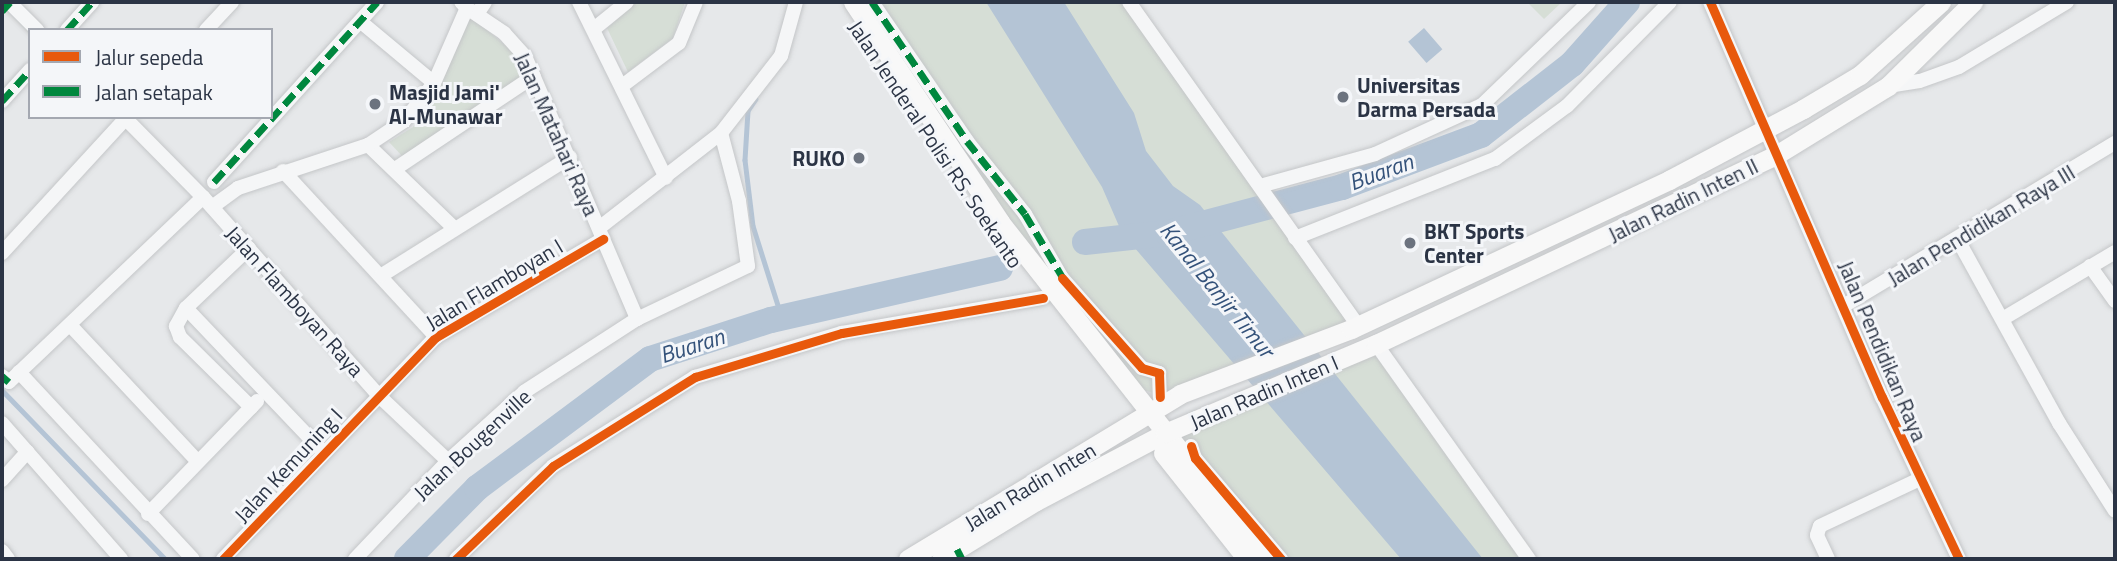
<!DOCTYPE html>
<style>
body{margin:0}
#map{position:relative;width:2117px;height:561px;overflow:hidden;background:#e6e8ea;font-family:"Titillium Web",sans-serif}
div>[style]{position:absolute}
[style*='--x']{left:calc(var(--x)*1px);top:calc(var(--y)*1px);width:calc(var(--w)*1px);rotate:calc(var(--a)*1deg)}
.green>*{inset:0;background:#d6ded6}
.water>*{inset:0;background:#b4c4d5;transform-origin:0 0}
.stream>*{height:4.5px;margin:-2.25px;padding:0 2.25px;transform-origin:2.25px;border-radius:2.25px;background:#b4c4d5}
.river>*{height:26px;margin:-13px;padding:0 13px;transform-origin:13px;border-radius:13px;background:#b4c4d5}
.roads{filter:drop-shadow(0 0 2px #c4c6c8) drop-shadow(0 0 2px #c4c6c8)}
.minor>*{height:14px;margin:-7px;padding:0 7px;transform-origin:7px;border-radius:7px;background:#f5f6f7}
.major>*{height:19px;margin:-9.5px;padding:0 9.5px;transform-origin:9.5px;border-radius:9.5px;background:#f8f8f8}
.quiet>*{height:7px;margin-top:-3.5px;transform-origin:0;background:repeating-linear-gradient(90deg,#00873e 0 14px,transparent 0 21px)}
.cycleway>*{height:9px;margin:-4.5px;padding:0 4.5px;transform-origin:4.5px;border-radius:4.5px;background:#e8590c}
.dots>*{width:19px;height:19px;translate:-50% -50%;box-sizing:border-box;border:4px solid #f4f6f9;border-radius:50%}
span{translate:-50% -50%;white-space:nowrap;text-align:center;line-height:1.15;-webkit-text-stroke:6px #f4f6f9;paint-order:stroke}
.poi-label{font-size:21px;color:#2b3445;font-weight:700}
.left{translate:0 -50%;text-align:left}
.right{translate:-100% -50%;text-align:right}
.street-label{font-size:21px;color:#2b3445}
.water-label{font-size:23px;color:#34527a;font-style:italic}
.frame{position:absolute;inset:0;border:4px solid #2b3445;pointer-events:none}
.legend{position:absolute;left:28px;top:28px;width:245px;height:91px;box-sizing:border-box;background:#f4f6f9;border:2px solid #a4a8b1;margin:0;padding:9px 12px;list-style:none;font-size:21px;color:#2b3445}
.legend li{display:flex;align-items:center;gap:14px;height:35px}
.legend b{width:35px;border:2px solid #a4a8b1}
</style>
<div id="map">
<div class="green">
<i style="clip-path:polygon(637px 2px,685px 2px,673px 38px,628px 72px,607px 28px)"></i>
<i style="clip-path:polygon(853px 2px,1129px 2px,1358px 325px,1171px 399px,1126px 384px)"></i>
<i style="clip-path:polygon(1527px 2px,1562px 2px,1544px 19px)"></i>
<i style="clip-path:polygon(471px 17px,522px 59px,528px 73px,403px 157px,389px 142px,413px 127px)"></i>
<i style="clip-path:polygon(1376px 344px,1529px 559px,1265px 559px,1175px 447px,1180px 427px)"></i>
</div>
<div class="water">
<i style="clip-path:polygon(986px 2px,1064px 2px,1134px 113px,1146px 151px,1173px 186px,1200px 205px,1483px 559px,1401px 559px,1122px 233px,1102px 187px)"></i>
<i style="left:1424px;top:28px;width:28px;height:21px;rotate:49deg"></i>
</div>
<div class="stream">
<i style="--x:756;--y:99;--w:14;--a:124"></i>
<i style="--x:748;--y:111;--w:49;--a:93.5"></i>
<i style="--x:745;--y:160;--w:66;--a:83.1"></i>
<i style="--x:753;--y:226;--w:96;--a:72.5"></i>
<i style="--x:2;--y:390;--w:235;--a:46"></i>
</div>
<div class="river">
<i style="--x:1085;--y:242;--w:83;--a:-6.2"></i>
<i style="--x:1168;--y:233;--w:180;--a:-14.8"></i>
<i style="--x:1342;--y:187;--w:148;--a:-20.5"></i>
<i style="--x:1481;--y:135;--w:115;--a:-38"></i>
<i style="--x:1572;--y:64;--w:83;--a:-48.4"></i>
<i style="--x:407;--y:559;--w:100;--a:-45.4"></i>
<i style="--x:477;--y:488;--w:216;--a:-36.7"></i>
<i style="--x:650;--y:359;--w:127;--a:-17.9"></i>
<i style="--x:771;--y:320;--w:235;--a:-12.8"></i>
</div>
<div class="roads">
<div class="minor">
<i style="--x:9;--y:2;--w:40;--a:45"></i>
<i style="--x:579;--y:2;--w:196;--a:63.7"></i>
<i style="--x:872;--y:2;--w:168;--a:55.6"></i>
<i style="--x:967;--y:141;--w:93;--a:51.5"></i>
<i style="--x:1025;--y:214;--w:74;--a:60"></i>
<i style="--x:1062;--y:278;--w:120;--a:48.4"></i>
<i style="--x:1142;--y:368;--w:18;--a:16"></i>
<i style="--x:1159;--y:373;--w:24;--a:88"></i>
<i style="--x:1129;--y:2;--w:396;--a:54.7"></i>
<i style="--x:1710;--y:2;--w:431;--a:66.5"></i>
<i style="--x:1882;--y:397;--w:179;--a:64.6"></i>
<i style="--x:467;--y:8;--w:45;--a:34"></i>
<i style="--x:504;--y:33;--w:31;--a:48"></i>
<i style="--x:525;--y:56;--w:286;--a:66.9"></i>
<i style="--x:477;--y:14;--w:14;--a:-56"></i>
<i style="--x:361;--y:22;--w:95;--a:39.9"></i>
<i style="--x:595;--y:28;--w:41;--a:-39.1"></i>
<i style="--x:67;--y:30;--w:38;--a:-48"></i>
<i style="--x:206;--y:30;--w:38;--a:-47"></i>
<i style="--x:622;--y:86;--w:71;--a:-37"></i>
<i style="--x:679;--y:43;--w:44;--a:-67.5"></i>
<i style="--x:1888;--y:86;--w:32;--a:-9"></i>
<i style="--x:1920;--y:81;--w:41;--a:-19.7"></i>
<i style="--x:1959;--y:67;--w:126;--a:-31"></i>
<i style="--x:2;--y:101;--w:42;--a:-47.9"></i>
<i style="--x:124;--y:117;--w:112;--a:45.4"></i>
<i style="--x:203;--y:197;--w:264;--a:48.5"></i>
<i style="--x:378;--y:395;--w:96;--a:43.3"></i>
<i style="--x:368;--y:145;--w:120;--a:44"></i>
<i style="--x:395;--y:169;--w:167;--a:-33.8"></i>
<i style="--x:283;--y:171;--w:226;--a:47.3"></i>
<i style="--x:214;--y:182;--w:243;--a:-47.8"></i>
<i style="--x:1260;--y:186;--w:119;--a:-15.5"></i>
<i style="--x:1375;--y:154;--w:118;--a:-24.6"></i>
<i style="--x:1482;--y:105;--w:149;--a:-43.9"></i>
<i style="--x:212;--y:207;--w:32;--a:-36"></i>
<i style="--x:238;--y:188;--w:137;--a:-18.3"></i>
<i style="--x:368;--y:145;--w:43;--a:-33.7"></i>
<i style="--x:404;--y:121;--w:48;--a:-51.7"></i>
<i style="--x:434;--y:83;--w:82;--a:-66.3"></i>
<i style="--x:467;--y:8;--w:8;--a:-135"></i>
<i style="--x:599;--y:228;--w:155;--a:-37.9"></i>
<i style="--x:721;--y:133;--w:98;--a:-52.1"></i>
<i style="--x:781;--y:56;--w:56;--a:-74.5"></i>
<i style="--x:1295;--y:238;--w:215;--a:-21.6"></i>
<i style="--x:1495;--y:159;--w:89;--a:-36.4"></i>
<i style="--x:1567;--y:106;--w:146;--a:-45.3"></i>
<i style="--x:1958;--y:240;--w:209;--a:61.1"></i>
<i style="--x:2059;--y:423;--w:104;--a:57.5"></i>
<i style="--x:249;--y:248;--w:87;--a:136.4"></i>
<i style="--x:186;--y:308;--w:21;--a:119"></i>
<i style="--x:176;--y:326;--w:12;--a:70"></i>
<i style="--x:180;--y:337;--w:100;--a:44.6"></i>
<i style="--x:2;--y:253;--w:185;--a:-47.4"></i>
<i style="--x:2090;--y:266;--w:43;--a:54.5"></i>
<i style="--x:382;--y:275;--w:222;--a:-32.1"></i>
<i style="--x:1845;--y:305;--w:315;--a:-31"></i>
<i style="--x:186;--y:308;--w:200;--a:46.4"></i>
<i style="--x:2004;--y:318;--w:129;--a:-30.7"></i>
<i style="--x:70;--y:325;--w:187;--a:46.9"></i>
<i style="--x:1376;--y:344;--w:264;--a:54.6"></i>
<i style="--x:19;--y:372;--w:255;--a:47.1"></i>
<i style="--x:2;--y:376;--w:9;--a:41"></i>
<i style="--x:9;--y:382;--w:268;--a:-43.6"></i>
<i style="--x:2;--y:423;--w:181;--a:48.8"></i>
<i style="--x:1191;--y:446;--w:13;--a:72"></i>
<i style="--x:1195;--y:458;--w:133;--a:49.6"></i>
<i style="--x:2;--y:480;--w:38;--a:-48"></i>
<i style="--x:148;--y:514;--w:157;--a:-46"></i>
<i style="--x:2;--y:551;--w:10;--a:53"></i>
<i style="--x:223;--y:559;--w:308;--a:-46.2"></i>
<i style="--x:436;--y:337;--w:194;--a:-30.4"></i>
<i style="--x:355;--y:559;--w:135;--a:-46.5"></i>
<i style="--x:448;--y:461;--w:103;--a:-42.2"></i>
<i style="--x:524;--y:392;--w:135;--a:-32.9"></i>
<i style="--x:637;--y:319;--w:123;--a:-25.5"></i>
<i style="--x:748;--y:266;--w:66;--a:-97.9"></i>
<i style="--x:739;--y:201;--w:70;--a:-104.8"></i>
<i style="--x:456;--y:559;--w:134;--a:-43.8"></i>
<i style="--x:553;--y:466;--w:168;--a:-32.1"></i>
<i style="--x:695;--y:377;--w:153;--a:-16.7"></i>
<i style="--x:842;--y:333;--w:204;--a:-9.9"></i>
<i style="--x:1828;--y:559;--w:26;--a:-115"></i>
<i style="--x:1817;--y:535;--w:9;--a:-72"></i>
<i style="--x:1820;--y:526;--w:110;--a:-25.2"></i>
</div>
<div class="major">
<i style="--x:853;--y:2;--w:265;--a:56.2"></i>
<i style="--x:1000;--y:222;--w:429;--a:51.8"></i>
<i style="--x:1163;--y:453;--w:135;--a:51.6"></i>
<i style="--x:908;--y:559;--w:318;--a:-31.2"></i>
<i style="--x:1180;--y:394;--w:183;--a:-20.8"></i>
<i style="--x:1351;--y:329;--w:351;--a:-25.1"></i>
<i style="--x:1669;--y:180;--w:152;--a:-27.9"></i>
<i style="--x:1803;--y:109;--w:66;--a:-30.8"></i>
<i style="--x:1860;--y:75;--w:109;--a:-42"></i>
<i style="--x:941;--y:559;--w:111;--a:-31.4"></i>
<i style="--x:1036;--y:501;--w:146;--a:-27.8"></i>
<i style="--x:1165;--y:433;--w:229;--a:-22.9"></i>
<i style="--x:1376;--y:344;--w:442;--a:-25.3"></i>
<i style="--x:1776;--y:155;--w:132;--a:-31.6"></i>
<i style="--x:1888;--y:86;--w:120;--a:-44.7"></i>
</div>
</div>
<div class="quiet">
<i style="--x:872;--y:2;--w:168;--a:55.6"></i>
<i style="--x:967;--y:141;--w:93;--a:51.5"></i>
<i style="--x:1025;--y:214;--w:80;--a:59.3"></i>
<i style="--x:2;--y:11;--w:12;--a:-48"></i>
<i style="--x:67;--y:30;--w:38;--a:-48"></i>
<i style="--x:2;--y:101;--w:42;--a:-47.9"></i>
<i style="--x:214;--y:182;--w:243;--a:-47.8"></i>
<i style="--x:2;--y:376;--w:9;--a:41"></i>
<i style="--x:957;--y:549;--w:11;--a:63"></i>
</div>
<div class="cycleway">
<i style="--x:1710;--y:2;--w:431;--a:66.5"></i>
<i style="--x:1882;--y:397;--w:179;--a:64.6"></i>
<i style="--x:1062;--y:278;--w:120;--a:48.4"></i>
<i style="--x:1142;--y:368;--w:18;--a:16"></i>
<i style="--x:1159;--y:373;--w:24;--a:88"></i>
<i style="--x:1191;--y:446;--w:13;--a:72"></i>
<i style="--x:1195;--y:458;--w:133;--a:49.6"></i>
<i style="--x:223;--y:559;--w:308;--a:-46.2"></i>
<i style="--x:436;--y:337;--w:194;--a:-30.4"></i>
<i style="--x:456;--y:559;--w:134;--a:-43.8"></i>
<i style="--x:553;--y:466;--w:168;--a:-32.1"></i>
<i style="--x:695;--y:377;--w:153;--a:-16.7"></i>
<i style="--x:842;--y:333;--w:204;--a:-9.9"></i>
</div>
<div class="dots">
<i style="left:1343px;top:97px;background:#6c737f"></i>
<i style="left:375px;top:104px;background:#6c737f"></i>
<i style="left:859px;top:158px;background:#6c737f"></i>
<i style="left:1410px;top:243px;background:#6c737f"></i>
</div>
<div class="poi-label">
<span class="left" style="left:1357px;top:97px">Universitas<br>Darma Persada</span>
<span class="left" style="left:389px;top:104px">Masjid Jami'<br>Al-Munawar</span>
<span class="right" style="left:845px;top:158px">RUKO</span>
<span class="left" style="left:1424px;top:243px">BKT Sports<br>Center</span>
</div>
<div class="street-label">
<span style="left:557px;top:134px;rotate:66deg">Jalan Matahari Raya</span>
<span style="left:936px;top:144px;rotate:56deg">Jalan Jenderal Polisi RS. Soekanto</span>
<span style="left:1683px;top:200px;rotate:-26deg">Jalan Radin Inten II</span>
<span style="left:1981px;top:225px;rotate:-31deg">Jalan Pendidikan Raya III</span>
<span style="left:494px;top:284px;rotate:-31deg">Jalan Flamboyan I</span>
<span style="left:295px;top:301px;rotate:48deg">Jalan Flamboyan Raya</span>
<span style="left:1883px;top:351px;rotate:67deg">Jalan Pendidikan Raya</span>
<span style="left:1264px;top:392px;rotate:-23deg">Jalan Radin Inten I</span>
<span style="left:472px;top:444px;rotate:-43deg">Jalan Bougenville</span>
<span style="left:288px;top:465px;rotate:-47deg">Jalan Kemuning I</span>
<span style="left:1030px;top:486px;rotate:-31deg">Jalan Radin Inten</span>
</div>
<div class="water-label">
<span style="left:1381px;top:172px;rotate:-20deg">Buaran</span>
<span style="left:1217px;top:290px;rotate:51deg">Kanal Banjir Timur</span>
<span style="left:692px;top:346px;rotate:-18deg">Buaran</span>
</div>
<div class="frame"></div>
<ul class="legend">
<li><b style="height:9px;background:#e8590c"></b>Jalur sepeda</li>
<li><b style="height:9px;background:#00873e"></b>Jalan setapak</li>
</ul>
</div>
